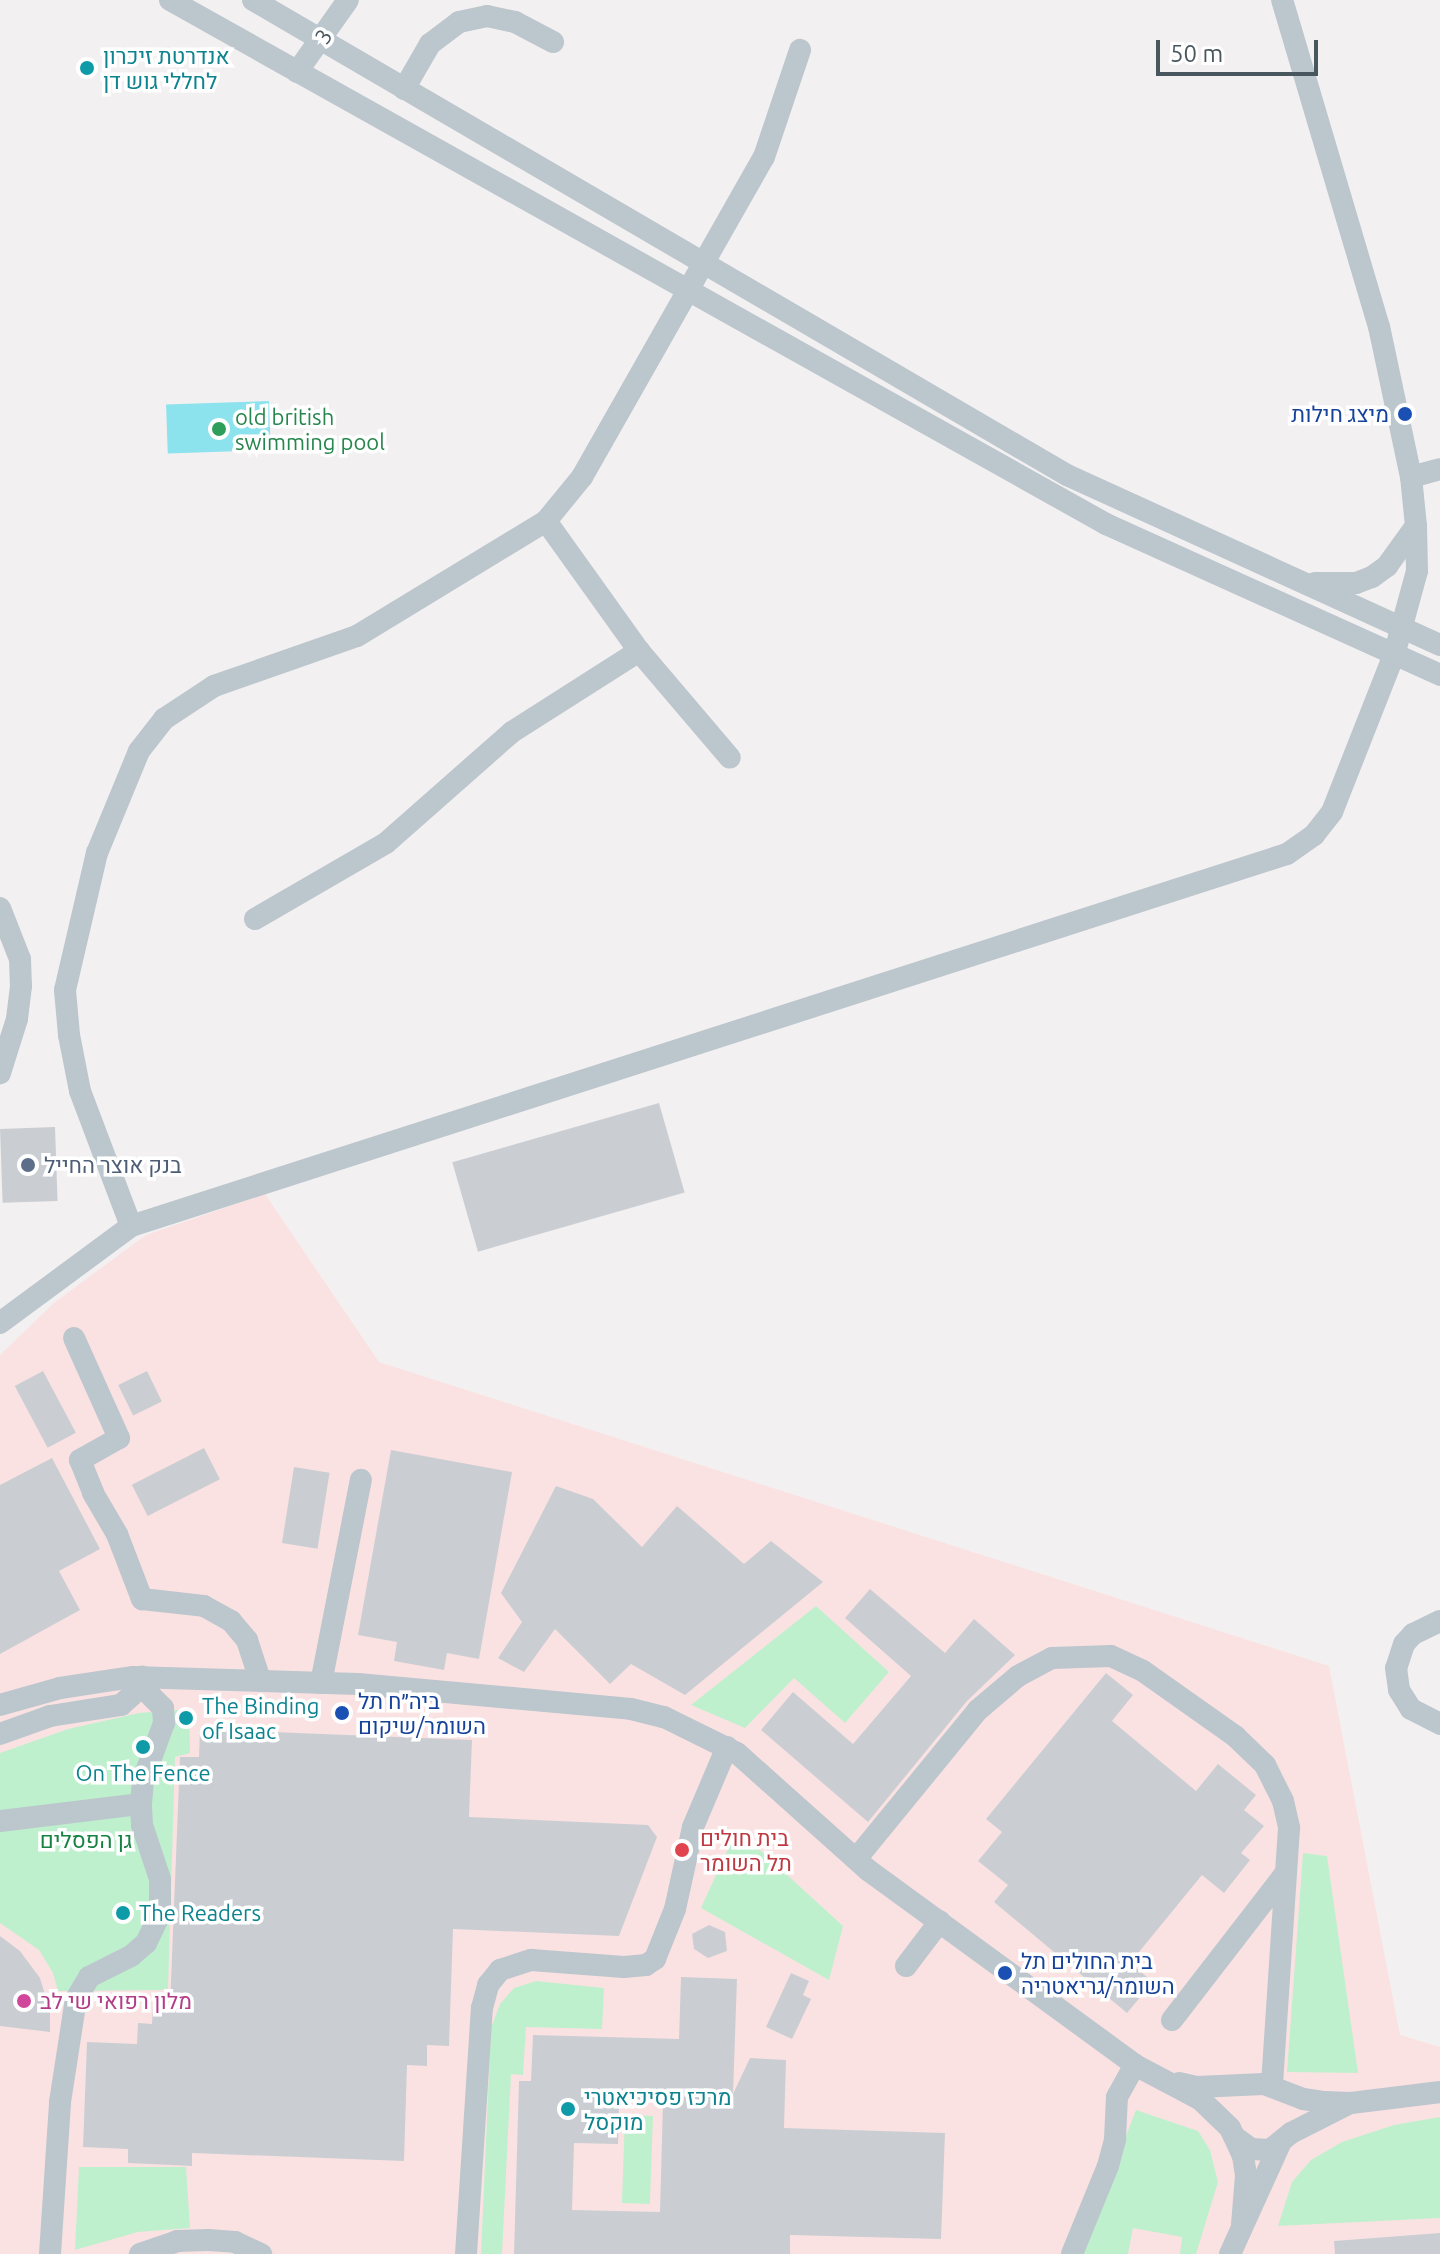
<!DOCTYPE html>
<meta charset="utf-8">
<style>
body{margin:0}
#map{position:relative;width:1440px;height:2254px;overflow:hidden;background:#f3f0f1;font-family:Ubuntu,Heebo,sans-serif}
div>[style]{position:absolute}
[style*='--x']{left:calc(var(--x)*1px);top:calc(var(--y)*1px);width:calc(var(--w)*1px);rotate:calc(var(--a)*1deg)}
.medical>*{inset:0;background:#fbe2e2}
.green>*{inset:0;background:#bff0cd;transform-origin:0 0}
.water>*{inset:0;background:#8ce2ed;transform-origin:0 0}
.building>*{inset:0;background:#caced3;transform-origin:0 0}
.minor>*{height:22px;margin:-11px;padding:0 11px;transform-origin:11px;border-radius:11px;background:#bcc6cd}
.dots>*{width:22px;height:22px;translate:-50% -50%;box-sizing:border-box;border:4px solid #fff;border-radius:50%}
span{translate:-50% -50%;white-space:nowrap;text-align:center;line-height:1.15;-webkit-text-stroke:7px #fff;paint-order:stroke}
.street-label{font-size:22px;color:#48565e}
.culture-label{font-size:22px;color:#0d838f}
.left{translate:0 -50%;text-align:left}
.transit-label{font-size:22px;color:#164399}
.right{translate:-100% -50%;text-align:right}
.leisure-label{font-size:22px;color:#27864d}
.service-label{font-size:22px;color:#4e5e75}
.health-label{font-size:22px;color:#be3a42}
.park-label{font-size:22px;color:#168242}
.hotel-label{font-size:22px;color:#b23c85}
.scale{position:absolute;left:1156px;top:40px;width:162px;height:36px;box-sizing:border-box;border:4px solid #48565e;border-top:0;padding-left:10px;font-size:24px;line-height:28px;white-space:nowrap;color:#48565e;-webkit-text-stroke:6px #fff;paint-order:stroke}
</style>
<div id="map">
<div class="medical">
<i style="clip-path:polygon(265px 1194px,379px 1362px,1329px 1666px,1400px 2035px,1440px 2047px,1440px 2254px,0 2254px,0 1355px,55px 1302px,146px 1235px)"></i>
</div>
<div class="green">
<i style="clip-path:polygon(816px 1606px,889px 1672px,845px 1723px,794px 1678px,745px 1728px,691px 1705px)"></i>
<i style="clip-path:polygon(189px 1709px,190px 1753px,175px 1757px,168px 1990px,58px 1991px,53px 1973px,39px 1950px,0 1923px,0 1753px,68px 1729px,139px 1713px)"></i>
<i style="clip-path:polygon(737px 1829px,843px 1926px,829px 1980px,701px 1908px)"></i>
<i style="clip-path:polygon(1303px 1853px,1327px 1856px,1358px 2073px,1287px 2072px)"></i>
<i style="clip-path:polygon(536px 1981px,604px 1988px,602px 2029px,526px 2027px,523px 2075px,511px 2074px,502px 2254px,481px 2254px,491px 2028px,500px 2004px,514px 1988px)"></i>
<i style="clip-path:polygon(1136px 2110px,1198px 2131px,1210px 2150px,1218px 2182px,1196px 2254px,1180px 2254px,1182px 2237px,1133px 2228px,1128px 2254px,1080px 2254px)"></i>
<i style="left:625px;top:2115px;width:28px;height:88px;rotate:2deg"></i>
<i style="clip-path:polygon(1440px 2117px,1440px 2218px,1278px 2226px,1292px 2182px,1311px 2160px,1342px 2142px,1394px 2125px)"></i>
<i style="clip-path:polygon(79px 2167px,186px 2167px,190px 2228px,138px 2232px,75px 2250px)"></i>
</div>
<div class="water">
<i style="left:269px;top:401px;width:49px;height:103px;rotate:88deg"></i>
</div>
<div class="building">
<i style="left:659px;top:1103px;width:93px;height:215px;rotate:74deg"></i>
<i style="left:55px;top:1127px;width:74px;height:55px;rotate:88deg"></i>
<i style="left:43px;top:1371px;width:70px;height:32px;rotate:62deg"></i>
<i style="left:147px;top:1371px;width:34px;height:32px;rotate:64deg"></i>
<i style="left:204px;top:1448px;width:35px;height:81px;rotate:63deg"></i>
<i style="clip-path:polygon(391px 1450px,512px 1472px,479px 1659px,447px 1653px,444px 1670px,394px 1661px,397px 1642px,358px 1635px)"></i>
<i style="clip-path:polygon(52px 1458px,100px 1549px,59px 1571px,80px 1610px,0 1654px,0 1485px)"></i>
<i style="left:294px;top:1467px;width:36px;height:77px;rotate:9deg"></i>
<i style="clip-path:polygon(556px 1486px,593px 1499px,642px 1547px,677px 1506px,744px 1564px,771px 1541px,823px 1582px,685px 1695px,631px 1664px,610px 1684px,555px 1629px,524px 1672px,498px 1658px,522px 1622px,501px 1593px)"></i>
<i style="clip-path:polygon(870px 1589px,945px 1653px,974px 1619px,1015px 1655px,967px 1701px,868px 1822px,761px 1730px,793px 1692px,853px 1744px,911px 1676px,845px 1618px)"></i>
<i style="clip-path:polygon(1106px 1673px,1133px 1695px,1112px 1721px,1196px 1791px,1218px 1764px,1256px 1795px,1244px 1810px,1264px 1826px,1241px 1853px,1250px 1860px,1224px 1893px,1202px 1875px,1130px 1963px,1153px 1982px,1127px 2013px,994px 1902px,1008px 1885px,978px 1861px,1002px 1832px,986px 1819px)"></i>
<i style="clip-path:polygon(200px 1729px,472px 1740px,469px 1817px,648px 1825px,657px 1837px,619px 1936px,453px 1929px,449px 2046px,427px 2045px,427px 2066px,407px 2065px,404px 2161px,192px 2153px,192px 2166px,128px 2163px,128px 2149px,83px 2147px,87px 2042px,137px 2044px,138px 2023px,152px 2024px,153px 2005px,170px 2006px,180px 1757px,199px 1757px)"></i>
<i style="clip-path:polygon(709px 1925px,725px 1932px,727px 1951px,708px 1958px,694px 1949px,692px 1934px)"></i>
<i style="clip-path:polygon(0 1936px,20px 1951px,40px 1978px,50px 2011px,50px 2032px,0 2026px)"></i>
<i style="clip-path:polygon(791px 1973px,809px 1981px,803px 1995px,811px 1999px,792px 2039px,766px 2027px)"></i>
<i style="clip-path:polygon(evenodd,681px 1977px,737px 1979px,733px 2094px,750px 2058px,786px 2060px,784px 2128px,945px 2133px,941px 2239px,790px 2235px,790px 2254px,514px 2254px,519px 2081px,531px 2081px,533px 2035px,679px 2039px,681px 1977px,619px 2101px,663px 2102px,660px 2212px,572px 2210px,574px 2143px,618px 2144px,619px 2101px)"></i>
<i style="clip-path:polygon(1440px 2233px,1440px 2254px,1335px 2254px,1334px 2241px)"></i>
</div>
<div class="minor">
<i style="--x:170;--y:0;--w:1073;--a:29.24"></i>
<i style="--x:1106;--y:524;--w:367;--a:24.3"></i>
<i style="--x:253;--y:0;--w:942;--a:30.27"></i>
<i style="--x:1067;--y:475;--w:410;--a:24.5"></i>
<i style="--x:297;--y:72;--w:88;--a:-54.7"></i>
<i style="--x:404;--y:89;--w:52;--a:-60"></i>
<i style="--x:430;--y:44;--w:36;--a:-37"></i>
<i style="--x:459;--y:22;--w:29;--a:-12"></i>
<i style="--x:487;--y:16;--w:29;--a:12"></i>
<i style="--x:515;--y:22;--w:43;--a:27.8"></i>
<i style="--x:1411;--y:477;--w:30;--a:-15"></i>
<i style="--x:546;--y:521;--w:160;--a:54.4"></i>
<i style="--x:639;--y:651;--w:140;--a:49.6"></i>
<i style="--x:1315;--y:583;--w:41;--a:0"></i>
<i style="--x:1356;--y:583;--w:17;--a:-21"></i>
<i style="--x:1372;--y:577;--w:19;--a:-36"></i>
<i style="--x:1387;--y:566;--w:49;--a:-54.1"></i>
<i style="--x:0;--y:908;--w:55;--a:68.6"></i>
<i style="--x:20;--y:959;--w:27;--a:88"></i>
<i style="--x:21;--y:986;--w:33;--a:97"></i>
<i style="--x:17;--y:1019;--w:57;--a:107.5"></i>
<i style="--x:255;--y:919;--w:151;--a:-30.1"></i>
<i style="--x:386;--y:843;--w:168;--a:-41.4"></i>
<i style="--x:512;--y:732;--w:151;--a:-32.5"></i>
<i style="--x:131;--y:1226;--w:144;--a:-110.7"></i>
<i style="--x:80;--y:1091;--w:57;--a:-101.1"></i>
<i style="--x:69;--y:1035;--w:45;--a:-95.1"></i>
<i style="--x:65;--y:990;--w:141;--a:-76.9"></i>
<i style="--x:97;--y:853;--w:110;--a:-67.6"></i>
<i style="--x:139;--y:751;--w:41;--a:-52"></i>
<i style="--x:164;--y:719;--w:60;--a:-33.4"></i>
<i style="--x:214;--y:686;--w:151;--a:-19.3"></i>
<i style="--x:357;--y:636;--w:221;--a:-31.3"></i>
<i style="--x:546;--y:521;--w:57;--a:-50.7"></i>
<i style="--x:582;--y:477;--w:368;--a:-60.4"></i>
<i style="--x:764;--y:157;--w:113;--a:-71.4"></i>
<i style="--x:0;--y:1323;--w:163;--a:-36.5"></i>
<i style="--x:131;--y:1226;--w:1214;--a:-17.84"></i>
<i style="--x:1287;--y:854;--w:33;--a:-35"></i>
<i style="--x:1314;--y:835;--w:29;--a:-52"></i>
<i style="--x:1332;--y:812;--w:169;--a:-68.5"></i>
<i style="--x:1394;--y:655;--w:87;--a:-74.7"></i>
<i style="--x:1417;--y:571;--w:45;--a:-91.3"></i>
<i style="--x:1416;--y:526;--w:49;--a:-95.8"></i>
<i style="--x:1411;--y:477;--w:153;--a:-102"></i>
<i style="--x:1379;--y:327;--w:341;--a:-106.5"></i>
<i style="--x:74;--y:1338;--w:110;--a:65.8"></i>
<i style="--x:119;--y:1438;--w:45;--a:150.6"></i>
<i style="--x:80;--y:1460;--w:35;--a:68"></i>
<i style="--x:93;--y:1493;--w:48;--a:59.7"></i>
<i style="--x:117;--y:1534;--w:70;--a:69"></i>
<i style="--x:142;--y:1599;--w:62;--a:6.4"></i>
<i style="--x:204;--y:1606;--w:31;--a:29"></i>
<i style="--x:231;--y:1621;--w:25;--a:50"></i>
<i style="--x:247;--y:1640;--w:42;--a:72"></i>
<i style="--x:1440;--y:1621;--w:30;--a:154"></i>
<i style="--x:1413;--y:1634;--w:13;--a:132"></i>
<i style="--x:1404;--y:1644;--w:25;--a:108"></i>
<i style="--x:1396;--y:1668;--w:22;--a:82"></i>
<i style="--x:1399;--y:1690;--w:22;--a:58"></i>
<i style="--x:1411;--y:1709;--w:33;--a:27"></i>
<i style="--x:321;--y:1683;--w:207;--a:-78.9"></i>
<i style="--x:0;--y:1705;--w:62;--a:-15.8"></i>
<i style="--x:60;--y:1688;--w:74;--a:-8.6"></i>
<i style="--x:133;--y:1677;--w:225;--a:1.8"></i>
<i style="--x:358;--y:1684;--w:274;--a:5.2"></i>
<i style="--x:631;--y:1709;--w:34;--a:14"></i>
<i style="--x:664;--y:1717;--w:81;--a:26.3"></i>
<i style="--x:737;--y:1753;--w:176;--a:41.8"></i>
<i style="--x:868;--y:1870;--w:331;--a:36.1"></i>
<i style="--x:1135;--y:2065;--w:75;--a:27.9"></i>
<i style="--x:1201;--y:2100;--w:40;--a:44"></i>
<i style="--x:1230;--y:2128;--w:31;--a:65"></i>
<i style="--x:1243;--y:2156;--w:19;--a:81"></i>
<i style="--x:1246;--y:2175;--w:50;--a:94.6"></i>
<i style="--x:0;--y:1734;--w:53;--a:-19.8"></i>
<i style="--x:50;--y:1716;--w:72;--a:-8.8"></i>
<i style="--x:121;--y:1705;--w:15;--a:-42"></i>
<i style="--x:132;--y:1695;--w:21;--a:-61"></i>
<i style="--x:0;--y:1821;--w:142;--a:-6.9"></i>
<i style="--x:856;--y:1859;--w:193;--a:-50.7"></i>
<i style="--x:978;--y:1710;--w:52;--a:-40.4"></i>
<i style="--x:1018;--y:1676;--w:38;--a:-28"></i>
<i style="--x:1052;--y:1658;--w:59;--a:-1.9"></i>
<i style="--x:1111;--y:1656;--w:35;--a:25"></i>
<i style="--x:1143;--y:1671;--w:113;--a:35.2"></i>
<i style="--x:1235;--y:1736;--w:42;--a:44"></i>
<i style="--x:1265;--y:1765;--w:40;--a:63.4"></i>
<i style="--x:1283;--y:1801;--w:28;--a:77"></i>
<i style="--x:1289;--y:1828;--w:259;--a:93.8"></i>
<i style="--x:906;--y:1966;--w:56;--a:-52.9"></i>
<i style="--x:1172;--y:2020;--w:183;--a:-52.3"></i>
<i style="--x:1179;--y:2083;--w:18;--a:13"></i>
<i style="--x:1197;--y:2087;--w:67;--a:-2.6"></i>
<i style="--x:1264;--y:2084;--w:42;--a:21"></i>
<i style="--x:1303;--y:2099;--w:22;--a:8"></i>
<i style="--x:1325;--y:2102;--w:26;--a:2"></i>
<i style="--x:1351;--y:2103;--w:90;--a:-7"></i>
<i style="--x:1236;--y:2138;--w:19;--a:36"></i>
<i style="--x:1251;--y:2149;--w:19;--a:3"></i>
<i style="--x:1270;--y:2150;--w:27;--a:-39"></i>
<i style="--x:1291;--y:2133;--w:62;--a:-27"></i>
<i style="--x:50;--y:2254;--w:152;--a:-86.2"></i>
<i style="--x:60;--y:2102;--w:104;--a:-81.2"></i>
<i style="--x:76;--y:1999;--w:26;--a:-59"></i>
<i style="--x:89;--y:1977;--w:47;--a:-26.6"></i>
<i style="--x:131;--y:1956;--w:20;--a:-41"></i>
<i style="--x:146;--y:1943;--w:32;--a:-64"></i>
<i style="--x:160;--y:1914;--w:35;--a:-90"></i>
<i style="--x:160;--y:1879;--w:57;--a:-108.4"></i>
<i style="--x:142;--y:1825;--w:21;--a:-93"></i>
<i style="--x:141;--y:1804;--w:24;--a:-85"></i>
<i style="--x:143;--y:1780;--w:61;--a:-69.8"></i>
<i style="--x:164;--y:1723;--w:15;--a:-94"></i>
<i style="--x:163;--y:1708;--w:34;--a:-135"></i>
<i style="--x:140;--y:2254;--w:39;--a:-19"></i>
<i style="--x:177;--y:2241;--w:31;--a:-2"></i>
<i style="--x:208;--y:2240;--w:27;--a:4"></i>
<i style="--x:235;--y:2242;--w:29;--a:25"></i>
<i style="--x:466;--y:2254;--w:247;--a:-86.3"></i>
<i style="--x:482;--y:2008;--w:24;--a:-75"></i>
<i style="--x:488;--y:1985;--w:19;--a:-51"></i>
<i style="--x:500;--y:1970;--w:33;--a:-18"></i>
<i style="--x:531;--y:1960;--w:93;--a:4.3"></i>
<i style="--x:624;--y:1967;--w:22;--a:-5"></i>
<i style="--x:646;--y:1965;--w:11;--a:-34"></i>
<i style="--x:655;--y:1959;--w:54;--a:-68.2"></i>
<i style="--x:675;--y:1909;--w:84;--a:-77.6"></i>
<i style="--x:693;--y:1827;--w:87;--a:-67"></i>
<i style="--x:1072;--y:2254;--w:95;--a:-67.8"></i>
<i style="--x:1108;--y:2166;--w:28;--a:-75"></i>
<i style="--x:1115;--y:2139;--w:42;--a:-87.3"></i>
<i style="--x:1117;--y:2097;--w:37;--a:-61"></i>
<i style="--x:1230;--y:2254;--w:119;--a:-65.6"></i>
</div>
<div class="dots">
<i style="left:87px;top:68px;background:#0f9aa8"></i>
<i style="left:1405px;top:414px;background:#1a4fb4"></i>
<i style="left:219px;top:429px;background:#2e9e5b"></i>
<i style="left:28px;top:1165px;background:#5c6f8a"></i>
<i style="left:342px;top:1713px;background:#1a4fb4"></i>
<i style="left:186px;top:1718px;background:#0f9aa8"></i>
<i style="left:143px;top:1747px;background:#0f9aa8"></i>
<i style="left:682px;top:1850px;background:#e0444e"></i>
<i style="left:123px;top:1913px;background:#0f9aa8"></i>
<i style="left:1005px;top:1973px;background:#1a4fb4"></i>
<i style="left:24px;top:2001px;background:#d1479c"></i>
<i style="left:568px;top:2109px;background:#0f9aa8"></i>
</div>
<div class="street-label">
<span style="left:323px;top:36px;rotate:-55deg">3</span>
</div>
<div class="culture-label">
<span class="left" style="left:103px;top:68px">אנדרטת זיכרון<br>לחללי גוש דן</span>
<span class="left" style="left:202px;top:1718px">The Binding<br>of Isaac</span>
<span style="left:143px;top:1773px">On The Fence</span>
<span class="left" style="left:139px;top:1913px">The Readers</span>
<span class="left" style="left:584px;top:2109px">מרכז פסיכיאטרי<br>מוקסל</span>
</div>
<div class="transit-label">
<span class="right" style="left:1389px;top:414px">מיצג חילות</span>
<span class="left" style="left:358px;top:1713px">ביה״ח תל<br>השומר/שיקום</span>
<span class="left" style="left:1021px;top:1973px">בית החולים תל<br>השומר/גריאטריה</span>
</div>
<div class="leisure-label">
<span class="left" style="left:235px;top:429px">old british<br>swimming pool</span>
</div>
<div class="service-label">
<span class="left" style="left:44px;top:1165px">בנק אוצר החייל</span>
</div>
<div class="health-label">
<span class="left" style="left:700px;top:1850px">בית חולים<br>תל השומר</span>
</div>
<div class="park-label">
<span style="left:86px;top:1840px">גן הפסלים</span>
</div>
<div class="hotel-label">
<span class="left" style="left:40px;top:2001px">מלון רפואי שי לב</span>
</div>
<div class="scale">50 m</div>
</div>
